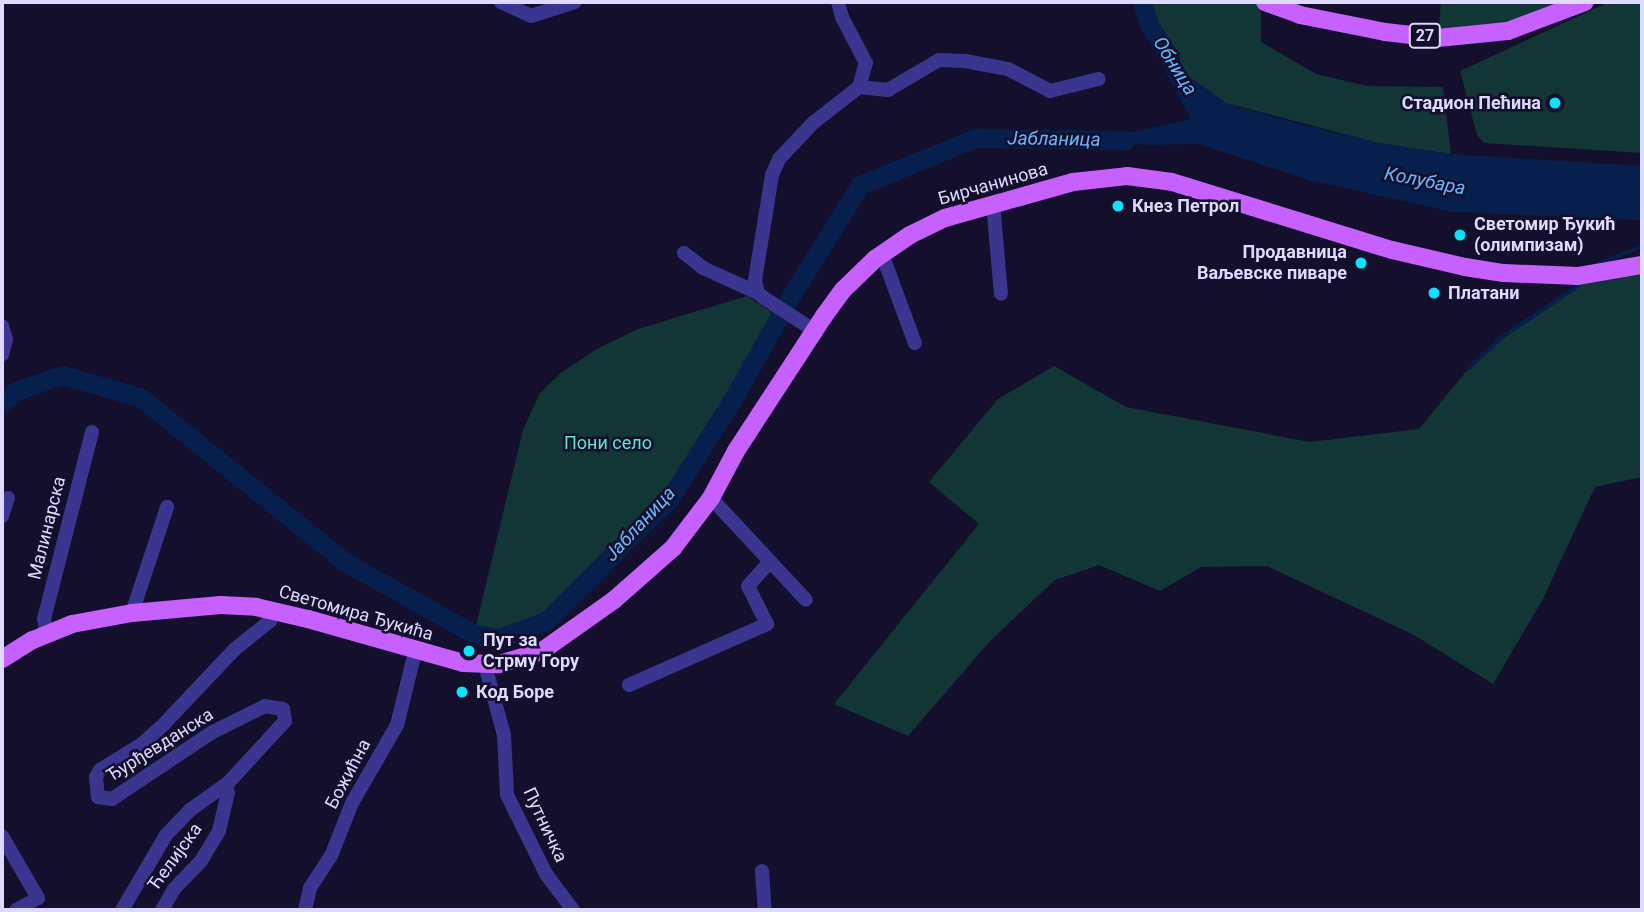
<!DOCTYPE html>
<meta charset="utf-8">
<style>
body{margin:0}
#map{position:relative;width:1644px;height:912px;overflow:hidden;background:#140f2c;font-family:Roboto,sans-serif}
div>[style]{position:absolute}
[style*='--x']{left:calc(var(--x)*1px);top:calc(var(--y)*1px);width:calc(var(--w)*1px);rotate:calc(var(--a)*1deg)}
.green>*{inset:0;background:#113635}
.water>*{inset:0;background:#061f4d}
.stream>*{height:3.5px;margin:-1.75px;padding:0 1.75px;transform-origin:1.75px;border-radius:1.75px;background:#061f4d}
.river>*{height:19px;margin:-9.5px;padding:0 9.5px;transform-origin:9.5px;border-radius:9.5px;background:#061f4d}
.minor>*{height:14px;margin:-7px;padding:0 7px;transform-origin:7px;border-radius:7px;background:#3a368f}
.major>*{height:18px;margin:-9px;padding:0 9px;transform-origin:9px;border-radius:9px;background:#c660ff}
.dots>*{width:19px;height:19px;translate:-50% -50%;box-sizing:border-box;border:4px solid #140f2c;border-radius:50%}
span{translate:-50% -50%;white-space:nowrap;text-align:center;line-height:1.15;-webkit-text-stroke:5px #140f2c;paint-order:stroke}
.shield-label span{padding:2px 5px;background:#140f2c;border:2px solid;border-radius:5px;-webkit-text-stroke-width:0}
.shield-label{font-size:16px;color:#ded9ff;font-weight:700}
.poi-label{font-size:18px;color:#ded9ff;font-weight:700}
.right{translate:-100% -50%;text-align:right}
.left{translate:0 -50%;text-align:left}
.street-label{font-size:18px;color:#ded9ff}
.park-label{font-size:18px;color:#5aeac8}
.water-label{font-size:19px;color:#67b7ff;font-style:italic}
.frame{position:absolute;inset:0;border:4px solid #ded9ff;pointer-events:none}
</style>
<div id="map">
<div class="green">
<i style="clip-path:polygon(1141px 2px,1261px 2px,1261px 42px,1316px 74px,1367px 86px,1443px 87px,1451px 154px,1378px 143px,1226px 103px,1188px 76px,1150px 29px)"></i>
<i style="clip-path:polygon(1441px 2px,1584px 2px,1502px 33px,1438px 38px)"></i>
<i style="clip-path:polygon(1609px 2px,1642px 2px,1642px 153px,1484px 143px,1477px 135px,1460px 71px)"></i>
<i style="clip-path:polygon(1642px 265px,1642px 477px,1595px 487px,1542px 601px,1493px 684px,1414px 635px,1267px 566px,1201px 567px,1160px 591px,1099px 565px,1055px 580px,990px 641px,908px 736px,834px 704px,979px 524px,929px 482px,998px 399px,1054px 366px,1126px 407px,1310px 442px,1419px 429px,1469px 368px,1501px 338px,1578px 286px,1578px 276px)"></i>
<i style="clip-path:polygon(747px 296px,779px 317px,733px 399px,670px 498px,546px 621px,500px 638px,474px 634px,523px 430px,540px 393px,562px 372px,597px 349px,638px 329px)"></i>
</div>
<div class="water">
<i style="clip-path:polygon(1150px 29px,1188px 76px,1226px 103px,1284px 120px,1378px 143px,1451px 154px,1642px 166px,1642px 220px,1453px 212px,1309px 180px,1198px 144px,1148px 145px,1093px 141px,1191px 119px,1166px 72px)"></i>
</div>
<div class="stream">
<i style="--x:1596;--y:265;--w:50;--a:-22.4"></i>
<i style="--x:1469;--y:368;--w:44;--a:-43.2"></i>
<i style="--x:1501;--y:338;--w:93;--a:-34"></i>
<i style="--x:1578;--y:286;--w:4;--a:-90"></i>
</div>
<div class="river">
<i style="--x:1142;--y:2;--w:25;--a:72"></i>
<i style="--x:1150;--y:26;--w:38;--a:58"></i>
<i style="--x:2;--y:403;--w:18;--a:-41"></i>
<i style="--x:16;--y:391;--w:49;--a:-19.2"></i>
<i style="--x:62;--y:375;--w:81;--a:15.8"></i>
<i style="--x:140;--y:397;--w:263;--a:38.8"></i>
<i style="--x:345;--y:562;--w:148;--a:29.2"></i>
<i style="--x:474;--y:634;--w:26;--a:9"></i>
<i style="--x:500;--y:638;--w:49;--a:-20.3"></i>
<i style="--x:546;--y:621;--w:175;--a:-44.8"></i>
<i style="--x:670;--y:498;--w:117;--a:-57.5"></i>
<i style="--x:733;--y:399;--w:120;--a:-60.7"></i>
<i style="--x:792;--y:294;--w:128;--a:-58"></i>
<i style="--x:860;--y:185;--w:125;--a:-22.1"></i>
<i style="--x:976;--y:138;--w:149;--a:0.8"></i>
</div>
<div class="minor">
<i style="--x:501;--y:2;--w:33;--a:25"></i>
<i style="--x:531;--y:16;--w:46;--a:-17.7"></i>
<i style="--x:859;--y:87;--w:29;--a:6"></i>
<i style="--x:888;--y:90;--w:59;--a:-30.5"></i>
<i style="--x:939;--y:60;--w:26;--a:2"></i>
<i style="--x:965;--y:61;--w:44;--a:10.5"></i>
<i style="--x:1008;--y:69;--w:47;--a:27.6"></i>
<i style="--x:1050;--y:91;--w:50;--a:-13.8"></i>
<i style="--x:993;--y:203;--w:91;--a:85"></i>
<i style="--x:684;--y:253;--w:24;--a:38"></i>
<i style="--x:703;--y:268;--w:60;--a:24.4"></i>
<i style="--x:882;--y:254;--w:95;--a:69.7"></i>
<i style="--x:2;--y:326;--w:14;--a:73"></i>
<i style="--x:6;--y:339;--w:16;--a:104"></i>
<i style="--x:815;--y:331;--w:61;--a:-147.1"></i>
<i style="--x:764;--y:298;--w:8;--a:-140"></i>
<i style="--x:758;--y:293;--w:13;--a:-103"></i>
<i style="--x:755;--y:280;--w:106;--a:-80.8"></i>
<i style="--x:772;--y:175;--w:17;--a:-66"></i>
<i style="--x:779;--y:159;--w:50;--a:-46.6"></i>
<i style="--x:813;--y:123;--w:58;--a:-38"></i>
<i style="--x:859;--y:87;--w:25;--a:-74"></i>
<i style="--x:866;--y:63;--w:52;--a:-117.6"></i>
<i style="--x:842;--y:17;--w:16;--a:-105"></i>
<i style="--x:711;--y:498;--w:139;--a:47"></i>
<i style="--x:2;--y:516;--w:19;--a:-72"></i>
<i style="--x:132;--y:613;--w:112;--a:-71.7"></i>
<i style="--x:47;--y:634;--w:15;--a:-101"></i>
<i style="--x:44;--y:619;--w:193;--a:-75.6"></i>
<i style="--x:485;--y:665;--w:73;--a:74.8"></i>
<i style="--x:504;--y:735;--w:60;--a:87.1"></i>
<i style="--x:507;--y:795;--w:88;--a:63.7"></i>
<i style="--x:546;--y:874;--w:45;--a:53.1"></i>
<i style="--x:629;--y:685;--w:151;--a:-23.8"></i>
<i style="--x:767;--y:624;--w:42;--a:-116.6"></i>
<i style="--x:748;--y:586;--w:31;--a:-48"></i>
<i style="--x:2;--y:836;--w:72;--a:59.9"></i>
<i style="--x:38;--y:898;--w:25;--a:151"></i>
<i style="--x:762;--y:871;--w:39;--a:86"></i>
<i style="--x:122;--y:910;--w:87;--a:-59.6"></i>
<i style="--x:166;--y:835;--w:35;--a:-46"></i>
<i style="--x:190;--y:810;--w:47;--a:-35.4"></i>
<i style="--x:228;--y:783;--w:84;--a:-47.4"></i>
<i style="--x:285;--y:721;--w:12;--a:-99"></i>
<i style="--x:283;--y:709;--w:18;--a:-171"></i>
<i style="--x:265;--y:706;--w:60;--a:153.4"></i>
<i style="--x:211;--y:733;--w:119;--a:146.3"></i>
<i style="--x:112;--y:799;--w:14;--a:-172"></i>
<i style="--x:98;--y:797;--w:20;--a:-96"></i>
<i style="--x:96;--y:777;--w:8;--a:-60"></i>
<i style="--x:100;--y:770;--w:49;--a:-31.8"></i>
<i style="--x:142;--y:744;--w:30;--a:-42"></i>
<i style="--x:164;--y:724;--w:103;--a:-46.6"></i>
<i style="--x:235;--y:649;--w:45;--a:-38.7"></i>
<i style="--x:270;--y:621;--w:11;--a:-80"></i>
<i style="--x:162;--y:910;--w:24;--a:-60"></i>
<i style="--x:174;--y:889;--w:39;--a:-46"></i>
<i style="--x:201;--y:861;--w:35;--a:-59"></i>
<i style="--x:219;--y:831;--w:39;--a:-77"></i>
<i style="--x:228;--y:793;--w:7;--a:-124"></i>
<i style="--x:305;--y:910;--w:23;--a:-77"></i>
<i style="--x:310;--y:888;--w:38;--a:-57"></i>
<i style="--x:331;--y:856;--w:57;--a:-68.4"></i>
<i style="--x:352;--y:803;--w:90;--a:-60"></i>
<i style="--x:397;--y:725;--w:75;--a:-76.1"></i>
</div>
<div class="major">
<i style="--x:1265;--y:2;--w:37;--a:20"></i>
<i style="--x:1300;--y:15;--w:87;--a:11.3"></i>
<i style="--x:1385;--y:32;--w:53;--a:6.5"></i>
<i style="--x:1438;--y:38;--w:70;--a:-5.7"></i>
<i style="--x:1508;--y:31;--w:82;--a:-20.6"></i>
<i style="--x:2;--y:659;--w:36;--a:-32"></i>
<i style="--x:33;--y:640;--w:42;--a:-22.3"></i>
<i style="--x:72;--y:624;--w:61;--a:-10.4"></i>
<i style="--x:132;--y:613;--w:89;--a:-5.1"></i>
<i style="--x:221;--y:605;--w:35;--a:3"></i>
<i style="--x:256;--y:607;--w:53;--a:13"></i>
<i style="--x:308;--y:619;--w:161;--a:15.8"></i>
<i style="--x:463;--y:663;--w:36;--a:2"></i>
<i style="--x:499;--y:664;--w:45;--a:-16.8"></i>
<i style="--x:542;--y:651;--w:88;--a:-35.3"></i>
<i style="--x:614;--y:600;--w:79;--a:-41.4"></i>
<i style="--x:673;--y:548;--w:63;--a:-52.8"></i>
<i style="--x:711;--y:498;--w:53;--a:-62"></i>
<i style="--x:736;--y:451;--w:161;--a:-56.9"></i>
<i style="--x:824;--y:316;--w:32;--a:-54"></i>
<i style="--x:843;--y:290;--w:45;--a:-44.1"></i>
<i style="--x:875;--y:259;--w:42;--a:-34.4"></i>
<i style="--x:910;--y:235;--w:39;--a:-26"></i>
<i style="--x:945;--y:218;--w:133;--a:-15.7"></i>
<i style="--x:1073;--y:182;--w:54;--a:-6.3"></i>
<i style="--x:1127;--y:176;--w:45;--a:7.6"></i>
<i style="--x:1172;--y:182;--w:230;--a:17.2"></i>
<i style="--x:1392;--y:250;--w:75;--a:13.1"></i>
<i style="--x:1465;--y:267;--w:39;--a:9"></i>
<i style="--x:1504;--y:273;--w:74;--a:2.3"></i>
<i style="--x:1578;--y:276;--w:65;--a:-9.8"></i>
</div>
<div class="dots">
<i style="left:1555px;top:103px;background:#05e3ff"></i>
<i style="left:1118px;top:206px;background:#05e3ff"></i>
<i style="left:1460px;top:235px;background:#05e3ff"></i>
<i style="left:1361px;top:263px;background:#05e3ff"></i>
<i style="left:1434px;top:293px;background:#05e3ff"></i>
<i style="left:469px;top:651px;background:#05e3ff"></i>
<i style="left:462px;top:692px;background:#05e3ff"></i>
</div>
<div class="shield-label">
<span style="left:1425px;top:36px">27</span>
</div>
<div class="poi-label">
<span class="right" style="left:1541px;top:103px">Стадион Пећина</span>
<span class="left" style="left:1132px;top:206px">Кнез Петрол</span>
<span class="left" style="left:1474px;top:235px">Светомир Ђукић<br>(олимпизам)</span>
<span class="right" style="left:1347px;top:263px">Продавница<br>Ваљевске пиваре</span>
<span class="left" style="left:1448px;top:293px">Платани</span>
<span class="left" style="left:483px;top:651px">Пут за<br>Стрму Гору</span>
<span class="left" style="left:476px;top:692px">Код Боре</span>
</div>
<div class="street-label">
<span style="left:993px;top:184px;rotate:-16deg">Бирчанинова</span>
<span style="left:47px;top:528px;rotate:-76deg">Малинарска</span>
<span style="left:356px;top:613px;rotate:16deg">Светомира Ђукића</span>
<span style="left:160px;top:745px;rotate:-32deg">Ђурђевданска</span>
<span style="left:348px;top:774px;rotate:-62deg">Божићна</span>
<span style="left:545px;top:825px;rotate:65deg">Путничка</span>
<span style="left:175px;top:857px;rotate:-54deg">Ћелијска</span>
</div>
<div class="park-label">
<span style="left:608px;top:443px">Пони село</span>
</div>
<div class="water-label">
<span style="left:1175px;top:66px;rotate:58deg">Обница</span>
<span style="left:1054px;top:139px;rotate:1deg">Јабланица</span>
<span style="left:1425px;top:181px;rotate:11deg">Колубара</span>
<span style="left:640px;top:524px;rotate:-47deg">Јабланица</span>
</div>
<div class="frame"></div>
</div>
